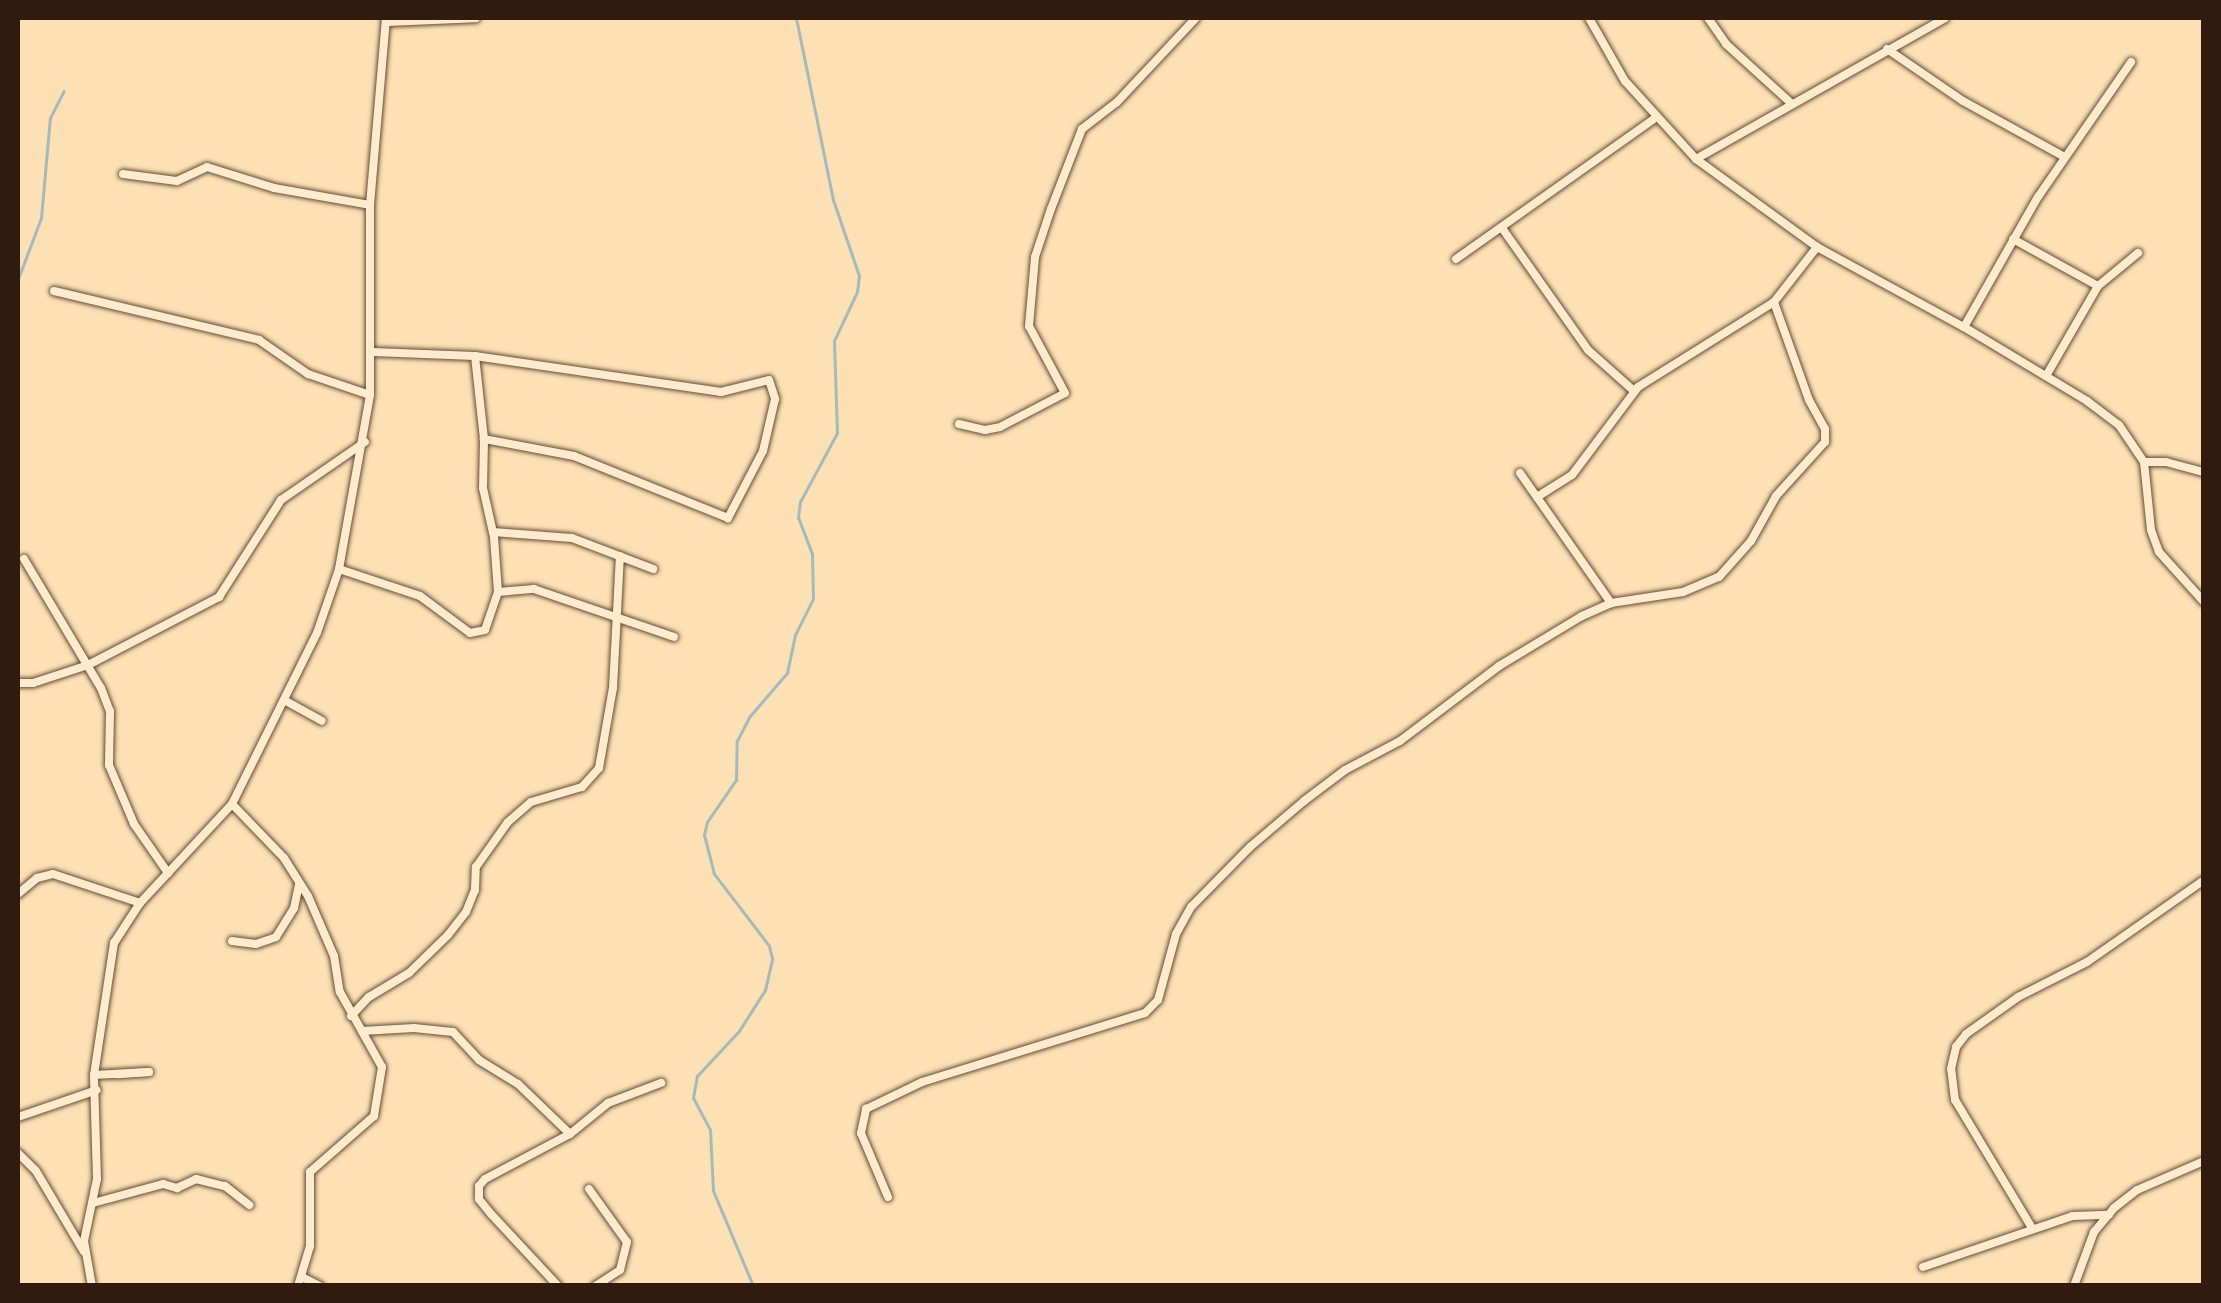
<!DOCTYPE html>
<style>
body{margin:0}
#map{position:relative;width:2221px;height:1303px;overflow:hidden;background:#fde0b4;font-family:"Libre Caslon Text",serif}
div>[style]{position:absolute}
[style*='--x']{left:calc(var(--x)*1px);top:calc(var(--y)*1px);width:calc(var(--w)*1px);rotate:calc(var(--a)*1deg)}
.stream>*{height:2.5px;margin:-1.25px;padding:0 1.25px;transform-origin:1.25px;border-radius:1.25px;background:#a5bab9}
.roads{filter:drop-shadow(0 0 2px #634c38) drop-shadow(0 0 2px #634c38)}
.minor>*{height:8px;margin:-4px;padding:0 4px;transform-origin:4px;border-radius:4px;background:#feebce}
span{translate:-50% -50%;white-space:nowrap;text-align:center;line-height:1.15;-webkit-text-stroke:9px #feebce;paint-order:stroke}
.frame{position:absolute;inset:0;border:20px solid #301b0e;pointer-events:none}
</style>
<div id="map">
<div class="stream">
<i style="--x:18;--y:279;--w:65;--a:-69.3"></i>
<i style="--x:41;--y:218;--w:100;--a:-84.9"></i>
<i style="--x:50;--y:118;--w:30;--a:-63"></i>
<i style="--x:753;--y:1286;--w:103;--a:-112.8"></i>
<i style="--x:713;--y:1191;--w:61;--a:-92.8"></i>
<i style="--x:710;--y:1130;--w:36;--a:-118"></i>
<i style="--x:693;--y:1098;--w:22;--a:-80"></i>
<i style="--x:697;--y:1076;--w:62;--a:-47"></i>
<i style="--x:739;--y:1031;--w:49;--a:-57.6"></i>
<i style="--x:765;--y:990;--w:32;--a:-77"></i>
<i style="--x:772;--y:959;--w:13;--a:-103"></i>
<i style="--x:769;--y:946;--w:91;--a:-127.4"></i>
<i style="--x:714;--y:874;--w:40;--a:-104.4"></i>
<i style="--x:704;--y:835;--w:13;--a:-77"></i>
<i style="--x:707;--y:822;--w:51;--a:-55.4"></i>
<i style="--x:736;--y:780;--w:39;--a:-89"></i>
<i style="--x:737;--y:741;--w:28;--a:-63"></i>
<i style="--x:750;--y:716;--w:57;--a:-49.3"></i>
<i style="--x:787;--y:673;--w:39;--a:-78"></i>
<i style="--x:795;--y:635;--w:40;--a:-63.4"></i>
<i style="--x:813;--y:599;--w:45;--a:-91.3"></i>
<i style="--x:812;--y:554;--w:39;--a:-111"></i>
<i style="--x:798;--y:518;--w:16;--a:-83"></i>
<i style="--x:800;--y:502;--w:78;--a:-61.8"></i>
<i style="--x:837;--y:433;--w:92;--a:-91.9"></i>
<i style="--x:834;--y:341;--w:54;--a:-64.9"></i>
<i style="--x:857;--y:292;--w:16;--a:-83"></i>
<i style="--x:859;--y:276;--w:80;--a:-108.9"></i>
<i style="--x:833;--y:200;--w:186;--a:-101.5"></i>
</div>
<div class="roads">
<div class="minor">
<i style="--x:1589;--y:18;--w:73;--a:60.3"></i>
<i style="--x:1625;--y:81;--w:105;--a:47.7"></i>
<i style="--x:1696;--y:159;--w:150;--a:36"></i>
<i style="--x:1817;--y:247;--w:167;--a:28.6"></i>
<i style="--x:1964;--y:327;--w:144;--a:31"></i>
<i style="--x:2087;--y:401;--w:40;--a:37"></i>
<i style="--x:2119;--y:425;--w:45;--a:56"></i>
<i style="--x:2144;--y:462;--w:68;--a:84.1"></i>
<i style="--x:2151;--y:530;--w:23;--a:70"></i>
<i style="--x:2159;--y:552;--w:67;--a:48"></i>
<i style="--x:1708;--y:18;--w:32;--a:55"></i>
<i style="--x:1726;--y:44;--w:89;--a:42.3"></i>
<i style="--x:386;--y:22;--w:90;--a:-2.5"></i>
<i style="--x:1887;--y:49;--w:92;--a:34.4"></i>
<i style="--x:1963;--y:101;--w:116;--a:28.8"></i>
<i style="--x:1696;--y:159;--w:286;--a:-29.5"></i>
<i style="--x:123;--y:174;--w:54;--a:7.4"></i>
<i style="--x:177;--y:181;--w:33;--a:-25"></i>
<i style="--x:207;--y:167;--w:70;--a:17.4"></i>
<i style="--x:274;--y:188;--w:97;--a:10"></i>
<i style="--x:1502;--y:228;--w:149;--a:54.8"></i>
<i style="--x:1588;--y:350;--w:62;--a:41.7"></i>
<i style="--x:2013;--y:239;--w:97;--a:28.9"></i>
<i style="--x:1456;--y:259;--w:242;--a:-35.3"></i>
<i style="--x:54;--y:291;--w:211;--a:13.4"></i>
<i style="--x:259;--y:340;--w:60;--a:34.8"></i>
<i style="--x:308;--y:374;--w:65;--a:18.7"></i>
<i style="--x:1964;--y:327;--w:150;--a:-60.4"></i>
<i style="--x:2038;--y:197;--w:164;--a:-55.4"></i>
<i style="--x:373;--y:352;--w:102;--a:2.2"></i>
<i style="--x:475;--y:356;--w:249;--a:8.3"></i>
<i style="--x:721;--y:392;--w:49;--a:-14"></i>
<i style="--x:769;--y:380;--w:20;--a:72"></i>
<i style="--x:775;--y:399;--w:53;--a:103"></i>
<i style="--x:763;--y:451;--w:76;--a:117.6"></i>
<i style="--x:728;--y:518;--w:166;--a:-158.1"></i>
<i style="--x:574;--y:456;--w:92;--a:-169.3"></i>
<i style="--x:2046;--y:376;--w:104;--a:-60"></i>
<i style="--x:2098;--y:286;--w:52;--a:-39.5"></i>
<i style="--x:959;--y:424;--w:27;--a:13"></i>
<i style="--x:985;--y:430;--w:15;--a:-11"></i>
<i style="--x:1000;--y:427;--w:73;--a:-27.6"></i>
<i style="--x:1065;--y:393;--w:76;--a:-118.2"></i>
<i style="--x:1029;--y:326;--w:69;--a:-85"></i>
<i style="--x:1035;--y:257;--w:51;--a:-71.6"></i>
<i style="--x:1051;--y:209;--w:86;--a:-68.8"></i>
<i style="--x:1082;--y:129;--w:44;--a:-37.6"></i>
<i style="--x:1117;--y:102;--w:115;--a:-46.8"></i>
<i style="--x:2144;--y:462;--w:22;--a:0"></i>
<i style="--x:2166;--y:462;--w:39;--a:15"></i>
<i style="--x:1520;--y:473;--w:159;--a:55"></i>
<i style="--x:1537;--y:497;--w:41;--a:-32.2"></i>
<i style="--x:1572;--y:475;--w:110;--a:-53.1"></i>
<i style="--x:1638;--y:387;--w:160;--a:-32"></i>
<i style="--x:1774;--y:302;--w:70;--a:-52"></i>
<i style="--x:493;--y:532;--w:79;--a:4.3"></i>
<i style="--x:572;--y:538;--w:87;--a:20.9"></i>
<i style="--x:24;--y:559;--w:150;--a:59.2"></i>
<i style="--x:101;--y:688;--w:25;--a:69"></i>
<i style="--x:110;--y:711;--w:54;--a:91.1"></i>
<i style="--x:109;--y:765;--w:64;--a:67"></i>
<i style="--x:134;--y:824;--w:60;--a:55.2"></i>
<i style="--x:339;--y:569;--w:85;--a:18.4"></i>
<i style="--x:420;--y:596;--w:62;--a:36.5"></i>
<i style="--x:470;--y:633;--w:15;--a:-11"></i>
<i style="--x:485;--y:630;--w:40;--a:-71.1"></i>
<i style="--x:498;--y:592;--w:55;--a:-94.2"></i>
<i style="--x:494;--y:537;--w:50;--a:-102.7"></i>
<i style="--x:483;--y:488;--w:49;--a:-88.8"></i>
<i style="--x:484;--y:439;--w:83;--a:-96.2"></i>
<i style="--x:498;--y:592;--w:36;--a:-5"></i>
<i style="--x:534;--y:589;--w:148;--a:18.9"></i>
<i style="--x:18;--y:683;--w:15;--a:0"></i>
<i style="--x:33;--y:683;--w:58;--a:-18.1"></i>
<i style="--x:88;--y:665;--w:148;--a:-27.4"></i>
<i style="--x:219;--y:597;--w:115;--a:-57.4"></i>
<i style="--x:281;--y:500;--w:102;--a:-34.6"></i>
<i style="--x:284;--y:700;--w:43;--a:28.9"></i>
<i style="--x:232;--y:804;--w:75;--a:46.1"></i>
<i style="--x:284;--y:858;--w:45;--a:57.7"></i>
<i style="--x:308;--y:896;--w:65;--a:66.6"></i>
<i style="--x:334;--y:956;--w:36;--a:81"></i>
<i style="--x:340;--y:992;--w:86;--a:60.8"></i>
<i style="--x:382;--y:1067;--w:50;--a:99.3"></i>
<i style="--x:374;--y:1116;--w:85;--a:138.8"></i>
<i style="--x:310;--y:1172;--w:74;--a:90"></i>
<i style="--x:310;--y:1246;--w:42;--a:106.7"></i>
<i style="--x:18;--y:894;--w:25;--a:-40"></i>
<i style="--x:37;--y:878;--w:16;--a:-14"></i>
<i style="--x:53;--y:874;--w:92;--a:18.4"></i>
<i style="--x:232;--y:941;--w:24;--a:7"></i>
<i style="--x:256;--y:944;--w:21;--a:-19"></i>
<i style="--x:276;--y:937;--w:34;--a:-58"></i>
<i style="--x:294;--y:908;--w:25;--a:-78"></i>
<i style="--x:351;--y:1016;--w:26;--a:-47"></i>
<i style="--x:369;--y:997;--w:47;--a:-31"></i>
<i style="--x:409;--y:973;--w:54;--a:-44.3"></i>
<i style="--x:448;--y:935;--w:29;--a:-52"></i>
<i style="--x:466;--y:912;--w:24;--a:-68"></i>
<i style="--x:475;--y:890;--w:23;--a:-88"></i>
<i style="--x:476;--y:867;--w:55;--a:-54.6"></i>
<i style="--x:508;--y:822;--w:30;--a:-41"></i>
<i style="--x:531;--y:802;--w:53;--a:-16.4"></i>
<i style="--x:582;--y:787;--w:25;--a:-48"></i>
<i style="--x:599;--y:768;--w:81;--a:-80.1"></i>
<i style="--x:613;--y:688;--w:132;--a:-87"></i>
<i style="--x:362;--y:1031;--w:52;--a:-3.3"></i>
<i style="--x:414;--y:1028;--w:39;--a:6"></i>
<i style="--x:453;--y:1032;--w:38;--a:47"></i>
<i style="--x:479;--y:1060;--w:46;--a:31.6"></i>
<i style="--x:518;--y:1084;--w:72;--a:43.9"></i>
<i style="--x:94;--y:1075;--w:55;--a:-3.1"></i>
<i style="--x:149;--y:1072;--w:32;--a:176"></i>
<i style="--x:18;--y:1117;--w:83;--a:-18.9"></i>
<i style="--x:18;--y:1153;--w:25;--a:45"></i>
<i style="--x:36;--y:1171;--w:94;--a:59.3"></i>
<i style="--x:589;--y:1189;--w:65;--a:54.4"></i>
<i style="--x:627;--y:1242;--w:29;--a:104"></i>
<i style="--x:620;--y:1270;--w:30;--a:147"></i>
<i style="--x:888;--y:1197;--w:69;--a:-112.9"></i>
<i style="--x:861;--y:1133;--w:25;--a:-78"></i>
<i style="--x:866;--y:1109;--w:62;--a:-25.7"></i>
<i style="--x:922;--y:1082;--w:233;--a:-17.2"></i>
<i style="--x:1145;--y:1013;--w:18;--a:-45"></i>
<i style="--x:1158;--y:1000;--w:68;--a:-74.7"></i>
<i style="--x:1176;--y:934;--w:31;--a:-61"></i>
<i style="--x:1191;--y:907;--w:84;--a:-45.5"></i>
<i style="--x:1250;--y:847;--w:71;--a:-40.4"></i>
<i style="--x:1304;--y:801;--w:51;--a:-37.1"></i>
<i style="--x:1345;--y:770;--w:62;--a:-27.8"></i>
<i style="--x:1400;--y:741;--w:124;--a:-37.1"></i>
<i style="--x:1499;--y:666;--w:97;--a:-31.1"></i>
<i style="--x:1582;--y:616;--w:32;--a:-24"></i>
<i style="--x:1611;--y:603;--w:73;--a:-8.7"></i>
<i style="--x:1683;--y:592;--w:39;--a:-23"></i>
<i style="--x:1719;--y:577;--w:48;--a:-48.4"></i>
<i style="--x:1751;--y:541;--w:51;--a:-60.9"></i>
<i style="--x:1776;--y:496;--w:73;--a:-47.8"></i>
<i style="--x:1825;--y:442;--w:13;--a:-90"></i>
<i style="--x:1825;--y:429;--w:33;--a:-119"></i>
<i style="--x:1809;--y:400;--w:104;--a:-109.7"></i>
<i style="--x:93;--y:1203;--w:73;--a:-15.2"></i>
<i style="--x:163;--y:1184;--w:15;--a:16"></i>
<i style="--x:177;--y:1188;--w:21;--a:-25"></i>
<i style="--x:196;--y:1179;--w:30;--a:14"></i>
<i style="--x:225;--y:1186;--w:31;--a:38"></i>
<i style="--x:2032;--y:1228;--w:149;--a:-121"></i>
<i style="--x:1955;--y:1100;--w:31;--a:-97"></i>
<i style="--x:1951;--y:1069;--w:23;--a:-77"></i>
<i style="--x:1956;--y:1047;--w:16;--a:-52"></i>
<i style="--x:1966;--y:1034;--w:64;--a:-35.4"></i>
<i style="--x:2018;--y:997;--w:77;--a:-26.9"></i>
<i style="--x:2087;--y:962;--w:143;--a:-35"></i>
<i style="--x:1923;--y:1267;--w:158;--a:-18.8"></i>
<i style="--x:2073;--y:1216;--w:36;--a:-2"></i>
<i style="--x:302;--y:1277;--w:20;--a:27"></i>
<i style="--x:92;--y:1286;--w:46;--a:-100.1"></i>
<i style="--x:84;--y:1241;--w:63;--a:-78.2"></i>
<i style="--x:97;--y:1179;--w:104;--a:-91.7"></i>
<i style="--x:94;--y:1075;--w:134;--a:-81.4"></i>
<i style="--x:114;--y:943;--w:48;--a:-57"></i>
<i style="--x:140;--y:903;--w:135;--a:-47.1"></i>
<i style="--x:232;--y:804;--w:191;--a:-63.6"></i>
<i style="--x:317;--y:633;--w:68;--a:-71"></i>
<i style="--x:339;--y:569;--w:177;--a:-79.9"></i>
<i style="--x:370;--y:395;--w:190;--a:-90"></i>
<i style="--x:370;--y:205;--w:188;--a:-85.1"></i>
<i style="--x:558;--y:1286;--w:98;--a:-132.9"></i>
<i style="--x:491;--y:1214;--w:19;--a:-129"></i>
<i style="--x:479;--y:1199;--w:13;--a:-90"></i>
<i style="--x:479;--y:1186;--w:9;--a:-49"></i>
<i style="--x:485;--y:1179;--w:96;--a:-27.9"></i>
<i style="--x:570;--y:1134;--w:49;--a:-39.2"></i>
<i style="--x:608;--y:1103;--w:57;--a:-20.7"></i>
<i style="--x:2074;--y:1286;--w:58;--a:-69.7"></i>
<i style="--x:2094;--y:1232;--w:31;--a:-50"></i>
<i style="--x:2114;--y:1208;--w:29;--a:-38"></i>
<i style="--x:2137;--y:1190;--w:73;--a:-23.4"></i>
</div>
</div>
<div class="frame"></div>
</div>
